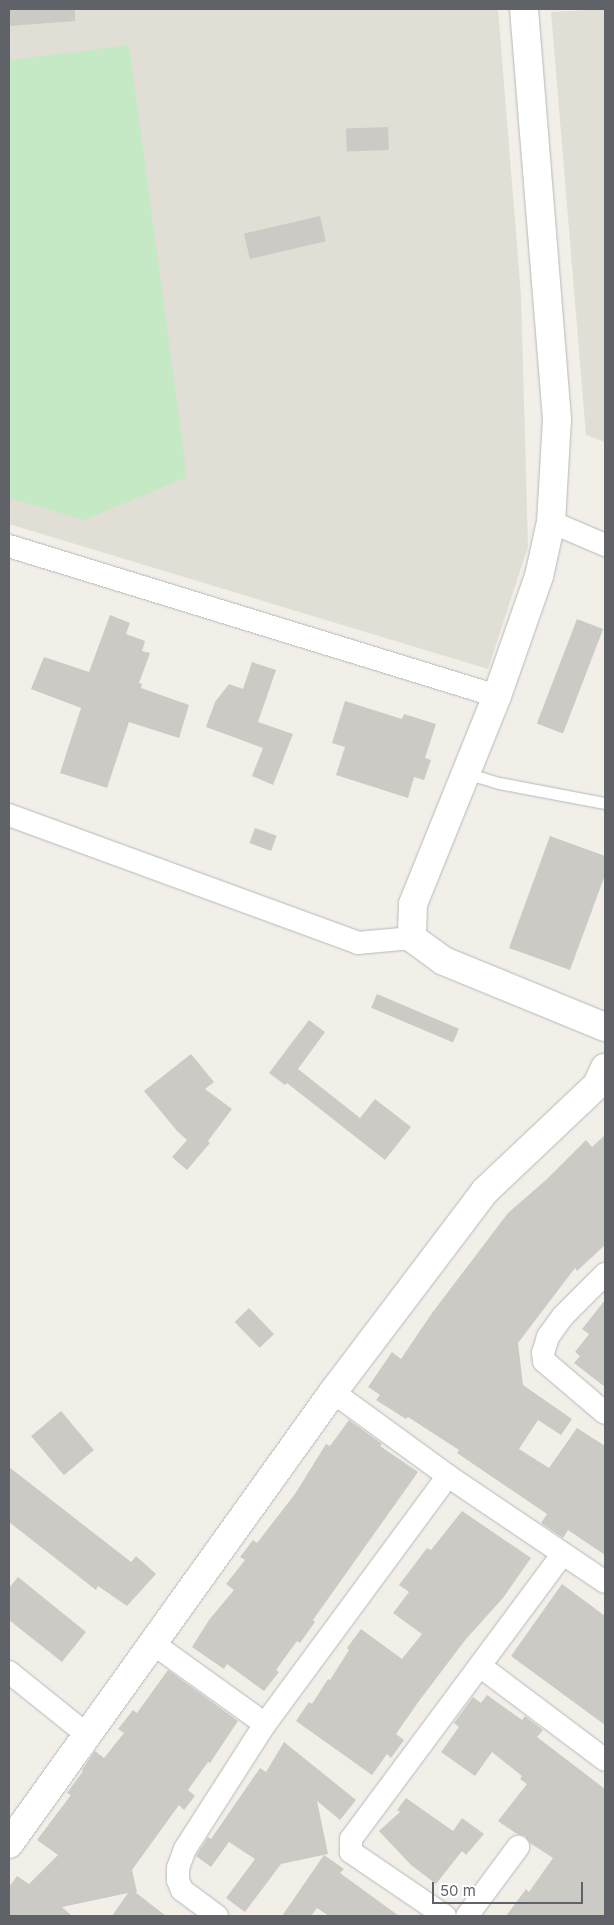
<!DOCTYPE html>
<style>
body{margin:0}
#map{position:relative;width:614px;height:1925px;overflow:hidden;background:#f1efe8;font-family:Inter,sans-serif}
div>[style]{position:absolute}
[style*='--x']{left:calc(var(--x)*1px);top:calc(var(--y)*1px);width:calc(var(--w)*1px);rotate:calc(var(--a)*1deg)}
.education>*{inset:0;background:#e1ded6}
.green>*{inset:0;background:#c5e8c5}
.building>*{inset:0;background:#cccac5;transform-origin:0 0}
.roads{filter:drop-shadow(0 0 1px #b5b8bc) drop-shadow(0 0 1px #b5b8bc)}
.service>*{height:11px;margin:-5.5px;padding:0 5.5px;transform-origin:5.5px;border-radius:5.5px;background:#fff}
.minor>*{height:22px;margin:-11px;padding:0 11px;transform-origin:11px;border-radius:11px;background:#fff}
.tertiary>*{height:28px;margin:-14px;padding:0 14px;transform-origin:14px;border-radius:14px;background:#fff}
span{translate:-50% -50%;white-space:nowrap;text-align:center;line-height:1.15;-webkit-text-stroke:4.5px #fff;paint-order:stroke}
.frame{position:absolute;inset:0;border:10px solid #5f6368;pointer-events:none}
.scale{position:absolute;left:432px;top:1882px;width:151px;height:22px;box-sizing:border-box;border:2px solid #5f6368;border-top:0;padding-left:6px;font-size:15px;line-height:18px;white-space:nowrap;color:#5f6368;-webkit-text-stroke:4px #fff;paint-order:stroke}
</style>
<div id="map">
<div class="education">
<i style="clip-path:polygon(9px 9px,498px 9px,521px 295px,528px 547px,488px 669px,9px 524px)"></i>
<i style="clip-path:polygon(605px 9px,605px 442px,586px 435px,551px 12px)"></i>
</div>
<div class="green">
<i style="clip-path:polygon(129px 45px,187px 477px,84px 520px,9px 498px,9px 60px)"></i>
</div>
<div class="building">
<i style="clip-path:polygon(9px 9px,75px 9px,75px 21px,9px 26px)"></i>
<i style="left:388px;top:127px;width:23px;height:42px;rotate:88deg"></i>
<i style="left:320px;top:216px;width:26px;height:78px;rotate:77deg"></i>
<i style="clip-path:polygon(110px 615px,130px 623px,126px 634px,145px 641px,142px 651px,150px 653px,139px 683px,142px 684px,141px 688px,189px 705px,179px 738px,129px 722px,107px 788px,60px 773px,81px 708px,31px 689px,44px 657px,89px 672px)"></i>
<i style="left:577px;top:619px;width:28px;height:112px;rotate:21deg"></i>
<i style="clip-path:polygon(252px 662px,276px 670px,258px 722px,293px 734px,273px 785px,252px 776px,263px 748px,206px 727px,215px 702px,229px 684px,243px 689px)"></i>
<i style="clip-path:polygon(345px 701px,402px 719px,404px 714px,436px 724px,425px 758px,431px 760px,424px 780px,414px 777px,408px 798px,336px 775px,345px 747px,332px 743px)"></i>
<i style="left:255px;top:828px;width:23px;height:16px;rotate:20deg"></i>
<i style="clip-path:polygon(550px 836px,605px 856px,605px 875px,570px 970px,509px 948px)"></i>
<i style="left:377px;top:994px;width:89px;height:15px;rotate:23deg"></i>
<i style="clip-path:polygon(309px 1020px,325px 1032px,298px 1069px,360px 1118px,375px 1099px,411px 1127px,385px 1160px,287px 1083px,285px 1085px,269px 1073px)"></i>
<i style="clip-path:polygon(191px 1054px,214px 1082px,205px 1089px,232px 1109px,208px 1141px,210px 1143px,187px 1170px,172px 1157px,187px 1140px,177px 1131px,144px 1091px)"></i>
<i style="clip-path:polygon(605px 1135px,605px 1245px,577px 1271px,575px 1268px,518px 1343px,523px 1385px,572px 1419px,561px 1435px,538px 1420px,519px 1449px,549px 1468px,577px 1428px,605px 1446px,605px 1555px,568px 1530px,563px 1538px,541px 1523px,547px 1514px,457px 1453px,459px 1450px,408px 1417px,406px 1419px,376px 1400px,380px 1395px,368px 1387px,392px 1352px,401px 1359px,432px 1313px,508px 1213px,547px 1179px,586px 1140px,592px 1147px)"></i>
<i style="clip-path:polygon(605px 1300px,605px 1387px,574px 1363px,580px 1356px,575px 1352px,589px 1334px,582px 1329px)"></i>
<i style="left:249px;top:1308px;width:36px;height:20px;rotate:46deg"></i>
<i style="left:61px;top:1411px;width:51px;height:39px;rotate:50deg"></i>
<i style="clip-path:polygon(349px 1420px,382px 1444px,380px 1446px,418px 1472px,313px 1620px,315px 1622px,300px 1643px,297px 1641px,276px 1670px,279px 1672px,264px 1691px,227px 1664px,224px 1669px,192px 1647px,209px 1620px,234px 1590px,226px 1584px,245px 1560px,240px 1557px,253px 1540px,257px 1543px,295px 1494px,326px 1444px,330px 1446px)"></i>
<i style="clip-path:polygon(9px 1467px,131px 1562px,136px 1556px,156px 1574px,127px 1606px,98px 1586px,96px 1590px,9px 1522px)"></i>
<i style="clip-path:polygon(462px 1511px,531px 1558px,503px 1598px,466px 1639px,419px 1701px,396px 1734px,404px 1740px,391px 1758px,387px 1754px,372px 1775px,296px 1721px,309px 1702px,312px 1704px,328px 1679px,330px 1680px,349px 1650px,347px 1648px,361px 1629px,402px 1659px,422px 1634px,393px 1613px,409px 1592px,399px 1585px,427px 1548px,431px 1550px)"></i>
<i style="clip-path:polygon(18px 1577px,86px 1632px,62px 1662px,9px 1620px,9px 1588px)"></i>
<i style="clip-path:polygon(562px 1584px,605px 1616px,605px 1725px,511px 1656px)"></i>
<i style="clip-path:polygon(168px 1670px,238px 1721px,210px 1763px,208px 1762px,188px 1790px,195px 1796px,184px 1810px,179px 1805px,132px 1870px,137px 1892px,135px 1892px,166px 1916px,112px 1916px,128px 1893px,62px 1907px,72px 1916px,9px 1916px,9px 1887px,17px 1876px,29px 1884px,58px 1855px,37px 1840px,71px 1795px,67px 1793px,83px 1771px,82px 1770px,95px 1751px,104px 1758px,124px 1733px,118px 1729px,133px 1710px,137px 1713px)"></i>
<i style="clip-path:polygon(487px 1695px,522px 1720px,525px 1716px,543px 1730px,537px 1737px,605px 1789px,605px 1916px,506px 1916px,526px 1889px,529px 1892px,553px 1858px,530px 1843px,525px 1836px,517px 1834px,498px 1821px,527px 1784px,520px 1779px,522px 1776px,492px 1752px,475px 1776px,441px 1752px,459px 1727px,454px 1723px,473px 1697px,481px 1703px)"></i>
<i style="clip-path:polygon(284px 1742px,356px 1800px,340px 1820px,317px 1801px,328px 1854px,281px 1864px,245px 1912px,226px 1898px,255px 1859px,229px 1842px,211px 1867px,196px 1856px,208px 1837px,211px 1839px,260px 1768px,266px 1772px)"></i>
<i style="clip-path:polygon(406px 1798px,453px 1831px,462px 1818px,484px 1834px,466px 1855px,462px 1851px,436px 1884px,411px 1865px,379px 1831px,400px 1812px,397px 1810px)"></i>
<i style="clip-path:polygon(324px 1855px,344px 1869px,340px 1873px,399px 1916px,329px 1916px,317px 1908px,311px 1916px,282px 1916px)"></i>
</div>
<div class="roads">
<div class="service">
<i style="--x:466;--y:773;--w:34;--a:17"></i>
<i style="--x:499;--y:783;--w:108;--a:10.7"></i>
</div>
<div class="minor">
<i style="--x:551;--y:522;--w:59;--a:23.1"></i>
<i style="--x:9;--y:546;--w:511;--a:17.09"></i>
<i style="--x:9;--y:815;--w:372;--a:20.1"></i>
<i style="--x:358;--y:943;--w:54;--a:-5.3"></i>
<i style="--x:605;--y:1274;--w:59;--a:135"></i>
<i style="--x:563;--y:1316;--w:26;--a:126"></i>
<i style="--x:548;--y:1337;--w:17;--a:107"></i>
<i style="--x:543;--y:1353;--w:8;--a:83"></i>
<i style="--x:544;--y:1361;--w:80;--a:40.4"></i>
<i style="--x:333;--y:1392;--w:142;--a:36.1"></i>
<i style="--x:448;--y:1476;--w:189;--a:34"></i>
<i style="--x:151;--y:1642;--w:140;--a:35.7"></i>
<i style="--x:480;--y:1666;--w:156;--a:36.9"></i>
<i style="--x:9;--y:1672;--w:99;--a:38.8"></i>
<i style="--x:217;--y:1916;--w:44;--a:-143.4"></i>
<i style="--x:182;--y:1890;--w:11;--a:-112"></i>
<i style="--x:178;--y:1880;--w:12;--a:-90"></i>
<i style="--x:178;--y:1868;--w:20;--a:-70"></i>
<i style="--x:185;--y:1849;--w:148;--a:-57.4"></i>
<i style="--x:265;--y:1724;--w:308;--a:-53.6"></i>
<i style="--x:445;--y:1916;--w:114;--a:-145.8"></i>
<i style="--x:351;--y:1852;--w:13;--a:-90"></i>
<i style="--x:351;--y:1839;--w:355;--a:-53.4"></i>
<i style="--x:467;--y:1916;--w:86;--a:-53.5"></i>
</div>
<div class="tertiary">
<i style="--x:524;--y:9;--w:411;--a:85.4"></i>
<i style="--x:557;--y:419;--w:103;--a:93.3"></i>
<i style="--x:551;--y:522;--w:55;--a:102.5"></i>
<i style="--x:539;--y:576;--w:127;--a:109.3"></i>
<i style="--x:497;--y:696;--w:224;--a:112"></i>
<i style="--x:413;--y:904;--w:34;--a:92"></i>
<i style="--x:412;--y:938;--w:39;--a:36"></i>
<i style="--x:444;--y:961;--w:174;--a:22.3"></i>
<i style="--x:9;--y:1844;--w:556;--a:-54.37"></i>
<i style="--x:333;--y:1392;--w:252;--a:-52.9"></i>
<i style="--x:485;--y:1191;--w:154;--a:-43.4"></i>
<i style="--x:597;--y:1085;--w:19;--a:-65"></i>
</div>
</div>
<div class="frame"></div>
<div class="scale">50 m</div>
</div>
